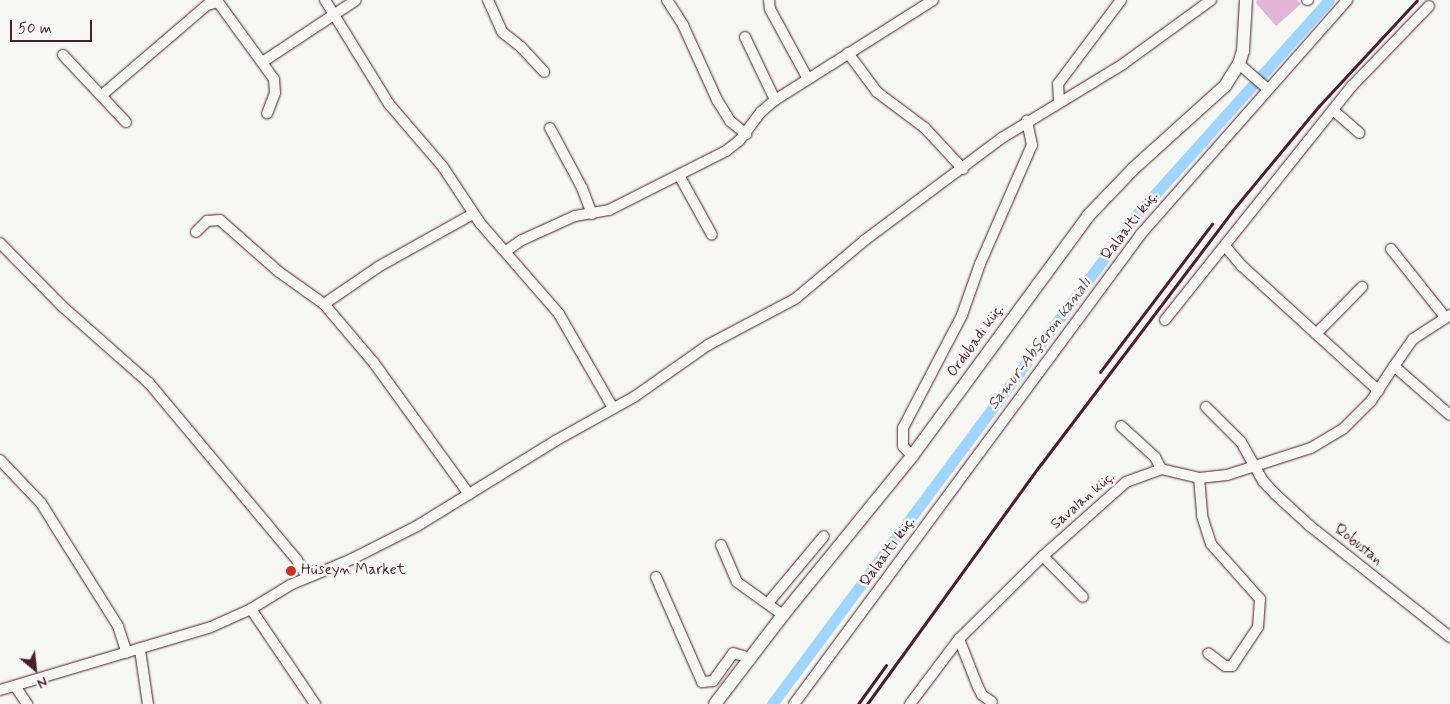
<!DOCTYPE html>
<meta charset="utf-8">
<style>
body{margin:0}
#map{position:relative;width:1450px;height:704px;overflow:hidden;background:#f6f6f2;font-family:Mynerve,sans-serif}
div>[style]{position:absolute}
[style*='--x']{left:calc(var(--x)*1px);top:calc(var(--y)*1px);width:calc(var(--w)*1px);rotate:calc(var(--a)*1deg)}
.canal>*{height:11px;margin:-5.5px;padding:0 5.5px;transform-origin:5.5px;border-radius:5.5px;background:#a0d5ff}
.building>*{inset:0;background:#e2b4d6}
.roads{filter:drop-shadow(0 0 1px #4a1f2b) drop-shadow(0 0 1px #4a1f2b)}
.minor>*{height:10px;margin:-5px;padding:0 5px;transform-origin:5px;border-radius:5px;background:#f6f6f2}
.tertiary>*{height:12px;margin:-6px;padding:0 6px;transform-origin:6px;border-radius:6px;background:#f6f6f2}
.rail>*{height:3px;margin:-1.5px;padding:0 1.5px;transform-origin:1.5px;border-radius:1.5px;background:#4a1f2b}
.dots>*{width:14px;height:14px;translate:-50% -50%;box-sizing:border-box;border:2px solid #f6f6f2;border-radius:50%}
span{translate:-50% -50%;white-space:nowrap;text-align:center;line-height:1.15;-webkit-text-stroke:5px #f6f6f2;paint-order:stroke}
.street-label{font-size:15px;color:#4a1f2b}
.poi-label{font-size:15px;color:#4a1f2b}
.left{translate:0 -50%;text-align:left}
.water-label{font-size:16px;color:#604c60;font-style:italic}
.north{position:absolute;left:10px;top:644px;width:50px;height:50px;-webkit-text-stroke:4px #f6f6f2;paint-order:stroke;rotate:152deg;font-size:14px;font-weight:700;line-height:20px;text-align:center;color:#4a1f2b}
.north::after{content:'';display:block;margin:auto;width:18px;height:22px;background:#4a1f2b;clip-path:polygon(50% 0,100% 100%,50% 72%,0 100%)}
.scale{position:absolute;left:10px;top:20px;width:82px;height:22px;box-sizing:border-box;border:2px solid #4a1f2b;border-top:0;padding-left:6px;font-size:15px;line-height:18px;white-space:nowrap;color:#4a1f2b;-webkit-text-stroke:4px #f6f6f2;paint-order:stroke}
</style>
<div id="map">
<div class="canal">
<i style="--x:772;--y:704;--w:612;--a:-53.3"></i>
<i style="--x:1138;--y:213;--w:286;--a:-48.1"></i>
</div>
<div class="building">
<i style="clip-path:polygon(1257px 0,1297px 0,1301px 4px,1276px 26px,1256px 3px)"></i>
</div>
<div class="roads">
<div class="minor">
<i style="--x:325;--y:0;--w:122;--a:58.4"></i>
<i style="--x:389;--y:104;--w:83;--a:49.4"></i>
<i style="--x:443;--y:167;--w:67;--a:56.5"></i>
<i style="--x:480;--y:223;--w:121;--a:49"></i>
<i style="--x:559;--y:314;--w:108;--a:60.1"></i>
<i style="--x:488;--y:0;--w:35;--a:66"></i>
<i style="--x:502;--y:32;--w:24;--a:38"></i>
<i style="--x:521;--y:47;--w:34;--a:47"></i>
<i style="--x:667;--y:0;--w:30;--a:57"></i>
<i style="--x:683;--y:25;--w:82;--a:65.6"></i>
<i style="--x:717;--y:100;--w:25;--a:58"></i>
<i style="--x:730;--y:121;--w:21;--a:39"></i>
<i style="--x:769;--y:0;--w:9;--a:84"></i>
<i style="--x:770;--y:9;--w:80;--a:61.5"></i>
<i style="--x:1307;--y:0;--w:1;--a:0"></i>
<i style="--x:745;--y:37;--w:70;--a:64.5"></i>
<i style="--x:848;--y:53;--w:49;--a:53.4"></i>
<i style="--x:877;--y:92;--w:60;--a:36.9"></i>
<i style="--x:925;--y:128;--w:56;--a:47.2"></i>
<i style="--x:63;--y:55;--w:92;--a:46.8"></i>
<i style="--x:264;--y:61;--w:110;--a:-33.5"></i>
<i style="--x:1239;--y:64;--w:38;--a:41"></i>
<i style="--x:102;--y:95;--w:138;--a:-40.6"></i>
<i style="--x:207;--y:5;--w:11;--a:-15"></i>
<i style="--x:218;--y:2;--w:95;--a:54"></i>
<i style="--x:274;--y:79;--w:14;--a:86"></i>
<i style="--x:275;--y:93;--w:22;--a:111"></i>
<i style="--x:1059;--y:101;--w:17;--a:-93"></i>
<i style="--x:1058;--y:84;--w:105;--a:-53.1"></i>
<i style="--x:1333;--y:110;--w:35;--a:41"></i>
<i style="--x:550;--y:128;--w:68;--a:61.9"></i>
<i style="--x:582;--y:188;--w:28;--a:69"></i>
<i style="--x:679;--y:175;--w:68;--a:61.2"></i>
<i style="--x:196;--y:232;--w:16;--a:-45"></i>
<i style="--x:207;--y:221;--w:13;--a:-4"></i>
<i style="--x:220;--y:220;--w:79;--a:41.4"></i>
<i style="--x:279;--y:272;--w:55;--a:35.4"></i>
<i style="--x:324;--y:304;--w:77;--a:49.7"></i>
<i style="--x:374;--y:363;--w:162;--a:54.1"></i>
<i style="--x:0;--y:243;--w:88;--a:45.5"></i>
<i style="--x:62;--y:306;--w:116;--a:41.5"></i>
<i style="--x:149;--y:383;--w:231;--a:50.1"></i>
<i style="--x:297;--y:560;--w:20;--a:60"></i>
<i style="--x:1225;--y:246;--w:26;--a:50"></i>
<i style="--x:1242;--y:266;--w:185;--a:42.4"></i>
<i style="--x:1391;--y:249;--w:87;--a:51.5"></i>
<i style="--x:506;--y:251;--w:19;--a:-35"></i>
<i style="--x:522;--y:240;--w:58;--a:-24.4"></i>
<i style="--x:575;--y:216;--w:35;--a:-10"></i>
<i style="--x:609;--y:210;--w:131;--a:-26.8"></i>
<i style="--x:726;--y:151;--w:16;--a:-38"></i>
<i style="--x:739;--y:141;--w:36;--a:-53"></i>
<i style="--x:761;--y:112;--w:18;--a:-41"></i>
<i style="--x:775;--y:100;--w:187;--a:-32.3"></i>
<i style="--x:324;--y:304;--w:65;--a:-34.4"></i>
<i style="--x:378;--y:267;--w:109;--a:-29.2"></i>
<i style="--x:1450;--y:315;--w:44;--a:147"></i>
<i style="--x:1413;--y:339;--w:33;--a:125"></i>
<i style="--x:1394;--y:366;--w:74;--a:41.2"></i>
<i style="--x:1165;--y:320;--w:300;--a:-51.4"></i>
<i style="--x:1352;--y:86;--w:111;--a:-46.1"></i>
<i style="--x:1316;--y:334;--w:66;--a:-45.6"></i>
<i style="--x:1206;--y:407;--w:49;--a:45"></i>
<i style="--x:1241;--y:442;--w:45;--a:60.6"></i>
<i style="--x:1263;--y:481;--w:18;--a:47"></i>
<i style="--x:1275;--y:494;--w:47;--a:42.4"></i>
<i style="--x:1310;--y:526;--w:179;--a:38.4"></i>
<i style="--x:1121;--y:426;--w:46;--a:42.4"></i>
<i style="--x:1155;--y:457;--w:13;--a:63"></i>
<i style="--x:912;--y:456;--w:13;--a:-132"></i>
<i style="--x:903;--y:446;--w:18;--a:-90"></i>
<i style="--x:903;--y:428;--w:127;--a:-62.4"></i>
<i style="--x:962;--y:315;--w:54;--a:-70.6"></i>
<i style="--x:980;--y:264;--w:130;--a:-66.4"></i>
<i style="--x:1032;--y:145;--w:25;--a:-102"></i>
<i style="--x:0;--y:460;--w:59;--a:46.4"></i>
<i style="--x:41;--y:503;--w:25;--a:58"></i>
<i style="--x:54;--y:524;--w:120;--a:57.9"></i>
<i style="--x:118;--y:626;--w:28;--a:72"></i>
<i style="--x:1199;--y:478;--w:38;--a:85"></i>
<i style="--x:1202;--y:516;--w:29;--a:72"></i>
<i style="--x:1211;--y:544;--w:74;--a:48.3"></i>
<i style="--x:1260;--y:599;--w:28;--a:94"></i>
<i style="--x:1258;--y:627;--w:47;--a:123.7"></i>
<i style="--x:1232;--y:666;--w:7;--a:180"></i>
<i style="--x:1225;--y:666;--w:21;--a:-143"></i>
<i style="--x:721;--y:545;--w:40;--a:66.6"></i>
<i style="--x:737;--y:582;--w:57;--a:35.7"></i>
<i style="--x:1043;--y:556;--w:57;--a:45.7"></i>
<i style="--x:656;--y:577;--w:115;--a:66.3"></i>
<i style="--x:702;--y:682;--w:11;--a:-5"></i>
<i style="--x:713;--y:681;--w:34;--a:-54"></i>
<i style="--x:733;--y:653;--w:18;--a:16"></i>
<i style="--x:768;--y:603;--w:87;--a:-50.1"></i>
<i style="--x:251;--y:609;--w:115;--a:56"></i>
<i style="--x:959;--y:639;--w:52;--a:68.4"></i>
<i style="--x:978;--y:687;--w:9;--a:63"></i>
<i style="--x:982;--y:695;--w:12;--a:35"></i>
<i style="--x:140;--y:650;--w:55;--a:81.6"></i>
<i style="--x:15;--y:686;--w:22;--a:56"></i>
<i style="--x:0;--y:690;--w:220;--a:-16.6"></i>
<i style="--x:211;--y:627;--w:44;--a:-24.2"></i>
<i style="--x:251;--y:609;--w:46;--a:-31.6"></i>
<i style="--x:290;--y:585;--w:67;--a:-22.8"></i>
<i style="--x:352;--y:559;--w:73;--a:-26.9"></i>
<i style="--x:417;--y:526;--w:162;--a:-31.6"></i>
<i style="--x:555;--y:441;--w:90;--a:-29.1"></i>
<i style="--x:634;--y:397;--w:90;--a:-35.1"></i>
<i style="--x:708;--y:345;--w:98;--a:-27.9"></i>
<i style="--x:795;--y:299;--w:92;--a:-40.1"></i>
<i style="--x:865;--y:240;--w:171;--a:-36.7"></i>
<i style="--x:1002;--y:138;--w:142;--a:-31.4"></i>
<i style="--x:1123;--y:64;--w:109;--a:-36"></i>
<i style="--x:794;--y:704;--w:584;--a:-53.56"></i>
<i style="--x:1141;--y:234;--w:312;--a:-48.6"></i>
<i style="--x:910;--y:704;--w:81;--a:-53"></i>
<i style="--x:959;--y:639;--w:118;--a:-44.7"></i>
<i style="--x:1043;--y:556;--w:111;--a:-41.7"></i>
<i style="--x:1126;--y:482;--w:37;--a:-20"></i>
<i style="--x:1161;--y:469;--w:39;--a:13"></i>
<i style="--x:1199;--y:478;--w:28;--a:-6"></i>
<i style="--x:1227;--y:475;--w:88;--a:-17.8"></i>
<i style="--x:1311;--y:448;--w:37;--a:-31"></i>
<i style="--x:1343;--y:429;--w:40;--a:-45"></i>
<i style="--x:1371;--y:401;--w:42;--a:-56.7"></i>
</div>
<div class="tertiary">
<i style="--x:715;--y:704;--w:112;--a:-52.6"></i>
<i style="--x:783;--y:615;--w:205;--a:-50.9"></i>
<i style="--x:912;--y:456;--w:298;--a:-53.7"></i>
<i style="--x:1088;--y:216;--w:65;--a:-46.2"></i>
<i style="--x:1133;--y:169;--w:124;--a:-42.1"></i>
<i style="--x:1225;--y:86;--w:26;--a:-58"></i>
<i style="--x:1239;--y:64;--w:14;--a:-73"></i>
<i style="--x:1243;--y:51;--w:51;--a:-86.6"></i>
</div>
</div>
<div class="rail">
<i style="--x:1100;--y:372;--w:186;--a:-52.9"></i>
<i style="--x:858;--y:704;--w:48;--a:-54.3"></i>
<i style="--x:867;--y:704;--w:296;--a:-54.1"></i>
<i style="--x:1041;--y:464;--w:317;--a:-52.9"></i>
<i style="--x:1232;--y:211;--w:136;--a:-50.4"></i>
<i style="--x:1319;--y:106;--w:144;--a:-47.2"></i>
</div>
<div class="dots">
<i style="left:291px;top:571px;background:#c8321e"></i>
</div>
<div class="street-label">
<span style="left:1130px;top:226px;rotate:-52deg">Qalaaltı küç.</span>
<span style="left:976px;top:341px;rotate:-54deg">Ordubadi küç.</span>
<span style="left:1083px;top:501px;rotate:-41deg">Savalan küç.</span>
<span style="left:1358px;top:545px;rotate:39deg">Qobustan</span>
<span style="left:888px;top:552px;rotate:-54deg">Qalaaltı küç.</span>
</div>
<div class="poi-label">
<span class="left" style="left:301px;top:571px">Hüseyn Market</span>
</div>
<div class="water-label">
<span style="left:1040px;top:344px;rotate:-53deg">Samur-Abşeron kanalı</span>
</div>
<div class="north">N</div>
<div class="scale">50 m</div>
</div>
